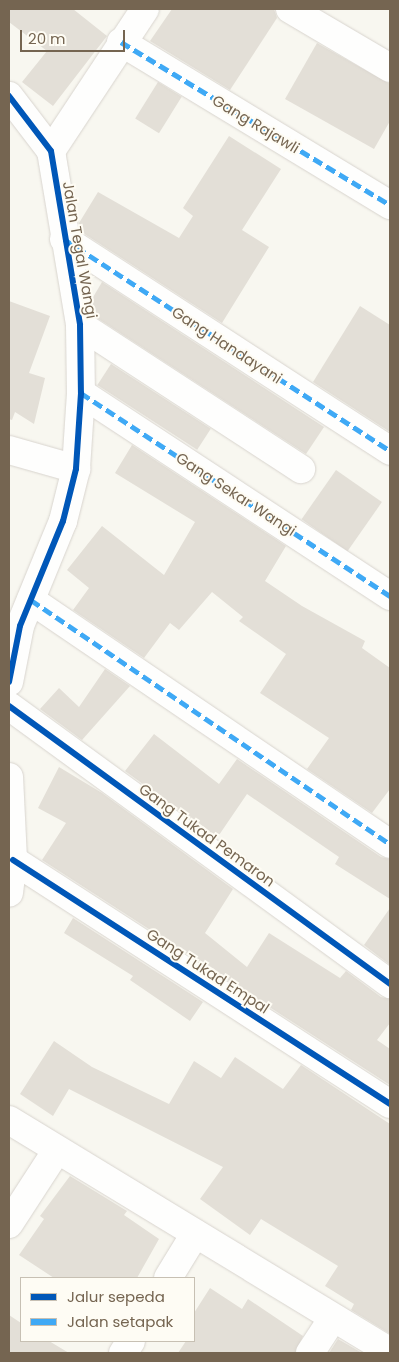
<!DOCTYPE html>
<style>
body{margin:0}
#map{position:relative;width:399px;height:1362px;overflow:hidden;background:#f8f7f0;font-family:Poppins,sans-serif}
div>[style]{position:absolute}
[style*='--x']{left:calc(var(--x)*1px);top:calc(var(--y)*1px);width:calc(var(--w)*1px);rotate:calc(var(--a)*1deg)}
.building>*{inset:0;background:#e3dfd7;transform-origin:0 0}
.roads{filter:drop-shadow(0 0 1px #d8d4ce) drop-shadow(0 0 1px #d8d4ce)}
.minor>*{height:28px;margin:-14px;padding:0 14px;transform-origin:14px;border-radius:14px;background:#fefefd}
.quiet>*{height:5px;margin-top:-2.5px;transform-origin:0;background:repeating-linear-gradient(90deg,#3fa9f5 0 10px,transparent 0 15px)}
.cycleway>*{height:6px;margin:-3px;padding:0 3px;transform-origin:3px;border-radius:3px;background:#0057b8}
span{translate:-50% -50%;white-space:nowrap;text-align:center;line-height:1.15;-webkit-text-stroke:4px #fefcf4;paint-order:stroke}
.street-label{font-size:15px;color:#756551}
.frame{position:absolute;inset:0;border:10px solid #756551;pointer-events:none}
.legend{position:absolute;left:20px;top:1277px;width:175px;height:65px;box-sizing:border-box;background:#fefcf4;border:1px solid #c7c0b3;margin:0;padding:6px 9px;list-style:none;font-size:15px;color:#756551}
.legend li{display:flex;align-items:center;gap:10px;height:25px}
.legend b{width:25px;border:1px solid #c7c0b3}
.scale{position:absolute;left:20px;top:30px;width:105px;height:22px;box-sizing:border-box;border:2px solid #756551;border-top:0;padding-left:6px;font-size:15px;line-height:18px;white-space:nowrap;color:#756551;-webkit-text-stroke:4px #fefcf4;paint-order:stroke}
</style>
<div id="map">
<div class="building">
<i style="clip-path:polygon(9px 9px,73px 9px,107px 36px,53px 106px,22px 82px,47px 51px,9px 22px)"></i>
<i style="clip-path:polygon(172px 9px,274px 9px,277px 18px,230px 90px,150px 41px)"></i>
<i style="clip-path:polygon(317px 43px,390px 84px,390px 121px,374px 149px,285px 99px)"></i>
<i style="left:158px;top:82px;width:28px;height:43px;rotate:32deg"></i>
<i style="clip-path:polygon(229px 136px,281px 169px,242px 230px,269px 247px,222px 323px,80px 231px,79px 223px,98px 192px,179px 238px,193px 216px,183px 208px)"></i>
<i style="clip-path:polygon(102px 282px,324px 427px,306px 454px,94px 316px,92px 299px)"></i>
<i style="clip-path:polygon(9px 301px,50px 316px,29px 373px,45px 378px,34px 424px,15px 412px,12px 420px,9px 419px)"></i>
<i style="clip-path:polygon(360px 306px,390px 325px,390px 432px,313px 382px)"></i>
<i style="left:111px;top:364px;width:119px;height:25px;rotate:33deg"></i>
<i style="clip-path:polygon(132px 445px,286px 546px,265px 581px,302px 606px,365px 641px,362px 648px,390px 668px,390px 789px,372px 813px,307px 769px,329px 738px,260px 693px,286px 654px,239px 621px,243px 617px,212px 592px,179px 630px,170px 623px,144px 658px,73px 610px,89px 588px,67px 570px,102px 526px,164px 575px,195px 522px,115px 473px)"></i>
<i style="left:336px;top:470px;width:56px;height:60px;rotate:35deg"></i>
<i style="clip-path:polygon(105px 669px,130px 686px,82px 740px,40px 709px,59px 688px,79px 707px)"></i>
<i style="clip-path:polygon(154px 734px,219px 784px,237px 759px,381px 857px,390px 859px,390px 899px,335px 864px,339px 857px,247px 794px,217px 838px,125px 771px)"></i>
<i style="clip-path:polygon(59px 767px,102px 793px,233px 889px,205px 933px,247px 967px,269px 933px,340px 978px,346px 971px,381px 997px,390px 999px,390px 1023px,377px 1040px,390px 1049px,390px 1085px,42px 860px,66px 823px,38px 808px)"></i>
<i style="clip-path:polygon(390px 908px,390px 965px,364px 945px)"></i>
<i style="clip-path:polygon(73px 918px,203px 1002px,190px 1021px,130px 980px,133px 976px,64px 933px)"></i>
<i style="clip-path:polygon(54px 1041px,92px 1067px,169px 1104px,194px 1061px,221px 1078px,235px 1057px,283px 1089px,301px 1065px,390px 1124px,390px 1334px,351px 1310px,354px 1304px,325px 1286px,338px 1266px,261px 1219px,250px 1235px,200px 1199px,223px 1167px,69px 1089px,53px 1116px,20px 1094px)"></i>
<i style="clip-path:polygon(70px 1176px,127px 1211px,124px 1215px,159px 1239px,137px 1278px,54px 1278px,19px 1255px,44px 1219px,40px 1216px)"></i>
<i style="clip-path:polygon(210px 1288px,242px 1309px,248px 1299px,303px 1336px,295px 1353px,178px 1353px,186px 1341px,194px 1341px,194px 1313px)"></i>
<i style="clip-path:polygon(9px 1315px,21px 1323px,21px 1341px,49px 1341px,69px 1353px,9px 1353px)"></i>
<i style="clip-path:polygon(338px 1339px,362px 1353px,329px 1353px)"></i>
</div>
<div class="roads">
<div class="minor">
<i style="--x:290;--y:9;--w:116;--a:30.5"></i>
<i style="--x:121;--y:42;--w:315;--a:31.2"></i>
<i style="--x:9;--y:96;--w:69;--a:52.6"></i>
<i style="--x:51;--y:151;--w:176;--a:80.5"></i>
<i style="--x:80;--y:325;--w:68;--a:89.2"></i>
<i style="--x:81;--y:393;--w:76;--a:93.8"></i>
<i style="--x:76;--y:469;--w:54;--a:104"></i>
<i style="--x:63;--y:521;--w:113;--a:112.3"></i>
<i style="--x:20;--y:626;--w:57;--a:101.1"></i>
<i style="--x:51;--y:151;--w:170;--a:-56.5"></i>
<i style="--x:64;--y:239;--w:389;--a:33"></i>
<i style="--x:80;--y:325;--w:264;--a:33.1"></i>
<i style="--x:81;--y:393;--w:370;--a:33.3"></i>
<i style="--x:9;--y:450;--w:70;--a:15.8"></i>
<i style="--x:31;--y:600;--w:434;--a:34.2"></i>
<i style="--x:9;--y:706;--w:472;--a:36.1"></i>
<i style="--x:9;--y:777;--w:83;--a:87.2"></i>
<i style="--x:13;--y:860;--w:33;--a:97"></i>
<i style="--x:13;--y:860;--w:449;--a:32.9"></i>
<i style="--x:9;--y:1120;--w:446;--a:31.3"></i>
<i style="--x:9;--y:1224;--w:88;--a:-57"></i>
<i style="--x:168;--y:1278;--w:52;--a:-58.5"></i>
<i style="--x:123;--y:1353;--w:14;--a:-56"></i>
<i style="--x:310;--y:1353;--w:42;--a:-56.7"></i>
</div>
</div>
<div class="quiet">
<i style="--x:121;--y:42;--w:315;--a:31.2"></i>
<i style="--x:64;--y:239;--w:389;--a:33"></i>
<i style="--x:81;--y:393;--w:370;--a:33.3"></i>
<i style="--x:31;--y:600;--w:434;--a:34.2"></i>
</div>
<div class="cycleway">
<i style="--x:9;--y:96;--w:69;--a:52.6"></i>
<i style="--x:51;--y:151;--w:176;--a:80.5"></i>
<i style="--x:80;--y:325;--w:68;--a:89.2"></i>
<i style="--x:81;--y:393;--w:76;--a:93.8"></i>
<i style="--x:76;--y:469;--w:54;--a:104"></i>
<i style="--x:63;--y:521;--w:113;--a:112.3"></i>
<i style="--x:20;--y:626;--w:57;--a:101.1"></i>
<i style="--x:9;--y:706;--w:472;--a:36.1"></i>
<i style="--x:13;--y:860;--w:449;--a:32.9"></i>
</div>
<div class="street-label">
<span style="left:256px;top:124px;rotate:31deg">Gang Rajawli</span>
<span style="left:80px;top:250px;rotate:80deg">Jalan Tegal Wangi</span>
<span style="left:227px;top:345px;rotate:33deg">Gang Handayani</span>
<span style="left:236px;top:494px;rotate:33deg">Gang Sekar Wangi</span>
<span style="left:207px;top:835px;rotate:36deg">Gang Tukad Pemaron</span>
<span style="left:208px;top:971px;rotate:33deg">Gang Tukad Empal</span>
</div>
<div class="frame"></div>
<ul class="legend">
<li><b style="height:6px;background:#0057b8"></b>Jalur sepeda</li>
<li><b style="height:6px;background:#3fa9f5"></b>Jalan setapak</li>
</ul>
<div class="scale">20 m</div>
</div>
